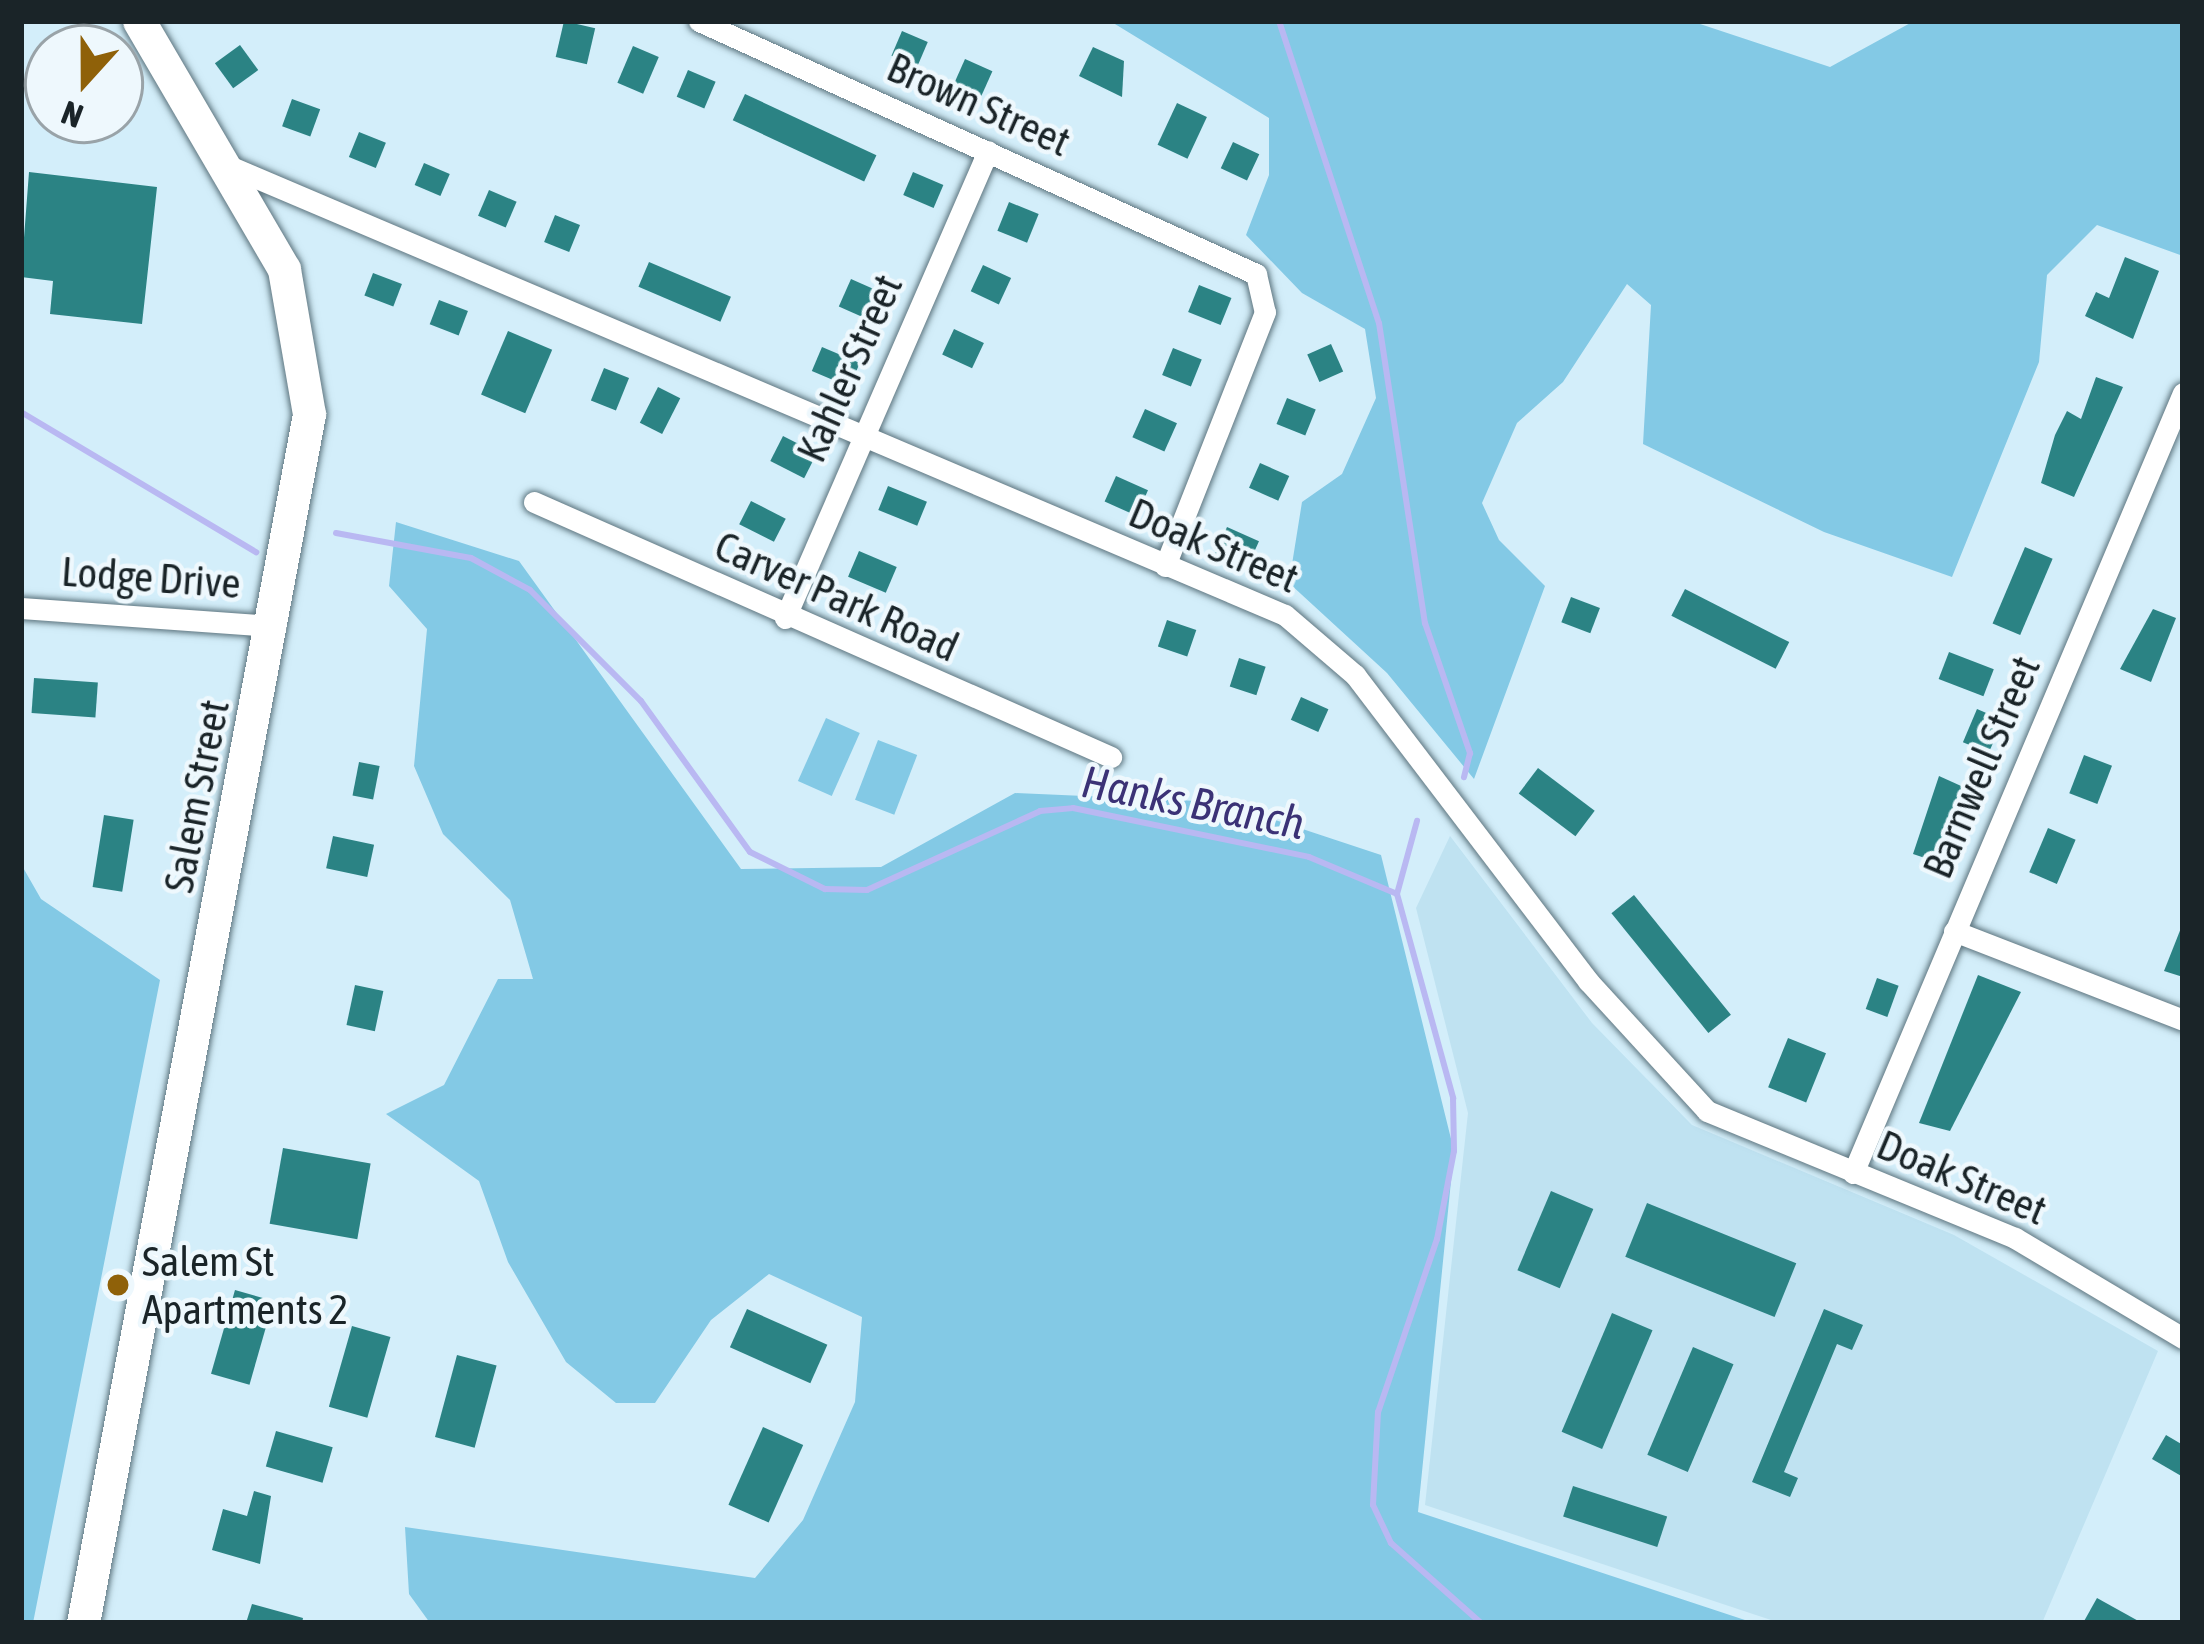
<!DOCTYPE html>
<style>
body{margin:0}
#map{position:relative;width:2204px;height:1644px;overflow:hidden;background:#d3eefa;font-family:"Asap Condensed",sans-serif}
div>[style]{position:absolute}
[style*='--x']{left:calc(var(--x)*1px);top:calc(var(--y)*1px);width:calc(var(--w)*1px);rotate:calc(var(--a)*1deg)}
.built>*{inset:0;background:#bfe2f1}
.green>*{inset:0;background:#83c9e5;transform-origin:0 0}
.stream>*{height:6px;margin:-3px;padding:0 3px;transform-origin:3px;border-radius:3px;background:#b9b8f2}
.building>*{inset:0;background:#2b8384;transform-origin:0 0}
.roads{filter:drop-shadow(0 0 3px #5d757f) drop-shadow(0 0 3px #5d757f)}
.minor>*{height:21px;margin:-10.5px;padding:0 10.5px;transform-origin:10.5px;border-radius:10.5px;background:#fff}
.primary>*{height:33px;margin:-16.5px;padding:0 16.5px;transform-origin:16.5px;border-radius:16.5px;background:#fff}
.dots>*{width:33px;height:33px;translate:-50% -50%;box-sizing:border-box;border:6px solid #eef8fd;border-radius:50%}
span{translate:-50% -50%;white-space:nowrap;text-align:center;line-height:1.15;-webkit-text-stroke:9px #eef8fd;paint-order:stroke}
.street-label{font-size:42px;color:#1a2428}
.poi-label{font-size:42px;color:#1a2428}
.left{translate:0 -50%;text-align:left}
.water-label{font-size:45px;color:#3b3276;font-style:italic}
.frame{position:absolute;inset:0;border:24px solid #1a2428;pointer-events:none}
.north{position:absolute;left:24px;top:24px;width:120px;height:120px;box-sizing:border-box;background:#eef8fd;border:3px solid #99a3a8;border-radius:50%;rotate:201deg;font-size:33px;font-weight:700;line-height:48px;text-align:center;color:#1a2428}
.north::after{content:'';display:block;margin:auto;width:42px;height:54px;background:#8f6109;clip-path:polygon(50% 0,100% 100%,50% 72%,0 100%)}
</style>
<div id="map">
<div class="built">
<i style="clip-path:polygon(1450px 836px,1592px 1023px,1692px 1125px,1954px 1235px,2158px 1351px,2042px 1623px,1780px 1623px,1425px 1505px,1468px 1113px,1416px 908px)"></i>
</div>
<div class="green">
<i style="clip-path:polygon(1110px 21px,1691px 21px,1830px 67px,1914px 21px,2180px 21px,2183px 256px,2097px 225px,2047px 275px,2039px 362px,1952px 577px,1824px 532px,1643px 444px,1651px 305px,1627px 284px,1563px 382px,1517px 423px,1482px 503px,1499px 540px,1545px 586px,1474px 779px,1387px 673px,1289px 583px,1302px 502px,1342px 474px,1376px 398px,1365px 329px,1302px 293px,1246px 235px,1269px 175px,1269px 118px)"></i>
<i style="clip-path:polygon(396px 522px,519px 561px,741px 869px,881px 867px,1015px 793px,1221px 802px,1381px 855px,1454px 1151px,1418px 1512px,1754px 1623px,430px 1623px,409px 1594px,405px 1527px,755px 1578px,803px 1520px,855px 1402px,862px 1317px,769px 1274px,711px 1320px,655px 1403px,616px 1403px,566px 1362px,508px 1262px,479px 1181px,386px 1114px,444px 1085px,498px 979px,533px 979px,510px 900px,443px 834px,414px 766px,427px 629px,389px 586px)"></i>
<i style="left:826px;top:718px;width:37px;height:69px;rotate:24deg"></i>
<i style="left:878px;top:740px;width:42px;height:64px;rotate:21deg"></i>
<i style="clip-path:polygon(21px 864px,41px 899px,160px 980px,33px 1623px,21px 1623px)"></i>
</div>
<div class="stream">
<i style="--x:1279;--y:21;--w:318;--a:71.7"></i>
<i style="--x:1379;--y:323;--w:304;--a:81.3"></i>
<i style="--x:1425;--y:623;--w:138;--a:70.9"></i>
<i style="--x:1470;--y:753;--w:25;--a:104"></i>
<i style="--x:21;--y:412;--w:274;--a:30.8"></i>
<i style="--x:336;--y:533;--w:137;--a:10.5"></i>
<i style="--x:471;--y:558;--w:67;--a:28.5"></i>
<i style="--x:530;--y:590;--w:157;--a:45"></i>
<i style="--x:641;--y:701;--w:186;--a:54.2"></i>
<i style="--x:750;--y:852;--w:84;--a:26.3"></i>
<i style="--x:825;--y:889;--w:42;--a:1.4"></i>
<i style="--x:867;--y:890;--w:190;--a:-24.5"></i>
<i style="--x:1040;--y:811;--w:33;--a:-5"></i>
<i style="--x:1073;--y:808;--w:241;--a:11.7"></i>
<i style="--x:1309;--y:857;--w:95;--a:22.8"></i>
<i style="--x:1397;--y:894;--w:212;--a:74.6"></i>
<i style="--x:1453;--y:1098;--w:53;--a:88.9"></i>
<i style="--x:1454;--y:1151;--w:90;--a:100.9"></i>
<i style="--x:1437;--y:1239;--w:183;--a:108.8"></i>
<i style="--x:1378;--y:1412;--w:93;--a:93.1"></i>
<i style="--x:1373;--y:1505;--w:42;--a:64.7"></i>
<i style="--x:1391;--y:1543;--w:120;--a:41.6"></i>
<i style="--x:1397;--y:894;--w:76;--a:-74.7"></i>
</div>
<div class="building">
<i style="left:564px;top:21px;width:32px;height:37px;rotate:13deg"></i>
<i style="left:902px;top:31px;width:28px;height:27px;rotate:23deg"></i>
<i style="left:240px;top:45px;width:31px;height:31px;rotate:54deg"></i>
<i style="left:633px;top:46px;width:28px;height:40px;rotate:23deg"></i>
<i style="clip-path:polygon(1093px 47px,1124px 61px,1122px 97px,1079px 76px)"></i>
<i style="left:965px;top:59px;width:30px;height:27px;rotate:24deg"></i>
<i style="left:688px;top:70px;width:30px;height:29px;rotate:23deg"></i>
<i style="left:745px;top:94px;width:145px;height:29px;rotate:25deg"></i>
<i style="left:292px;top:99px;width:30px;height:29px;rotate:20deg"></i>
<i style="left:1177px;top:103px;width:33px;height:46px;rotate:25deg"></i>
<i style="left:359px;top:132px;width:29px;height:27px;rotate:22deg"></i>
<i style="left:1233px;top:142px;width:29px;height:29px;rotate:25deg"></i>
<i style="left:424px;top:163px;width:28px;height:24px;rotate:23deg"></i>
<i style="clip-path:polygon(29px 172px,157px 187px,142px 324px,50px 314px,53px 281px,21px 277px)"></i>
<i style="left:913px;top:172px;width:33px;height:25px;rotate:23deg"></i>
<i style="left:489px;top:190px;width:30px;height:28px;rotate:23deg"></i>
<i style="left:1009px;top:202px;width:32px;height:31px;rotate:22deg"></i>
<i style="left:555px;top:215px;width:27px;height:29px;rotate:22deg"></i>
<i style="clip-path:polygon(2125px 257px,2159px 271px,2133px 339px,2085px 316px,2096px 292px,2109px 298px)"></i>
<i style="left:649px;top:262px;width:89px;height:27px;rotate:23deg"></i>
<i style="left:983px;top:265px;width:31px;height:29px;rotate:25deg"></i>
<i style="left:373px;top:273px;width:31px;height:24px;rotate:21deg"></i>
<i style="left:851px;top:279px;width:42px;height:30px;rotate:24deg"></i>
<i style="left:1199px;top:285px;width:35px;height:29px;rotate:22deg"></i>
<i style="left:439px;top:300px;width:31px;height:26px;rotate:21deg"></i>
<i style="left:954px;top:329px;width:33px;height:28px;rotate:25deg"></i>
<i style="left:508px;top:331px;width:48px;height:69px;rotate:23deg"></i>
<i style="left:1331px;top:344px;width:30px;height:26px;rotate:66deg"></i>
<i style="left:822px;top:347px;width:41px;height:26px;rotate:23deg"></i>
<i style="left:1173px;top:348px;width:31px;height:29px;rotate:22deg"></i>
<i style="left:604px;top:368px;width:27px;height:35px;rotate:22deg"></i>
<i style="clip-path:polygon(2096px 377px,2123px 387px,2074px 497px,2041px 483px,2055px 435px,2067px 411px,2081px 419px)"></i>
<i style="left:658px;top:387px;width:25px;height:40px;rotate:27deg"></i>
<i style="left:1287px;top:398px;width:31px;height:28px;rotate:22deg"></i>
<i style="left:1145px;top:409px;width:35px;height:31px;rotate:24deg"></i>
<i style="left:783px;top:436px;width:38px;height:28px;rotate:27deg"></i>
<i style="left:1260px;top:463px;width:32px;height:27px;rotate:24deg"></i>
<i style="left:1116px;top:476px;width:35px;height:28px;rotate:24deg"></i>
<i style="left:888px;top:486px;width:42px;height:26px;rotate:22deg"></i>
<i style="left:751px;top:501px;width:39px;height:26px;rotate:27deg"></i>
<i style="left:1227px;top:527px;width:35px;height:31px;rotate:24deg"></i>
<i style="left:2025px;top:547px;width:30px;height:83px;rotate:23deg"></i>
<i style="left:859px;top:551px;width:41px;height:28px;rotate:23deg"></i>
<i style="left:1685px;top:589px;width:117px;height:30px;rotate:27deg"></i>
<i style="left:1571px;top:597px;width:31px;height:27px;rotate:21deg"></i>
<i style="clip-path:polygon(2153px 609px,2176px 618px,2151px 682px,2120px 669px)"></i>
<i style="left:1167px;top:620px;width:31px;height:28px;rotate:19deg"></i>
<i style="left:1949px;top:652px;width:48px;height:29px;rotate:21deg"></i>
<i style="left:1239px;top:658px;width:28px;height:30px;rotate:18deg"></i>
<i style="left:34px;top:678px;width:64px;height:35px;rotate:4deg"></i>
<i style="left:1301px;top:697px;width:30px;height:25px;rotate:24deg"></i>
<i style="left:1977px;top:709px;width:28px;height:36px;rotate:23deg"></i>
<i style="left:2084px;top:755px;width:30px;height:41px;rotate:21deg"></i>
<i style="left:359px;top:762px;width:21px;height:34px;rotate:11deg"></i>
<i style="left:1538px;top:768px;width:71px;height:32px;rotate:37deg"></i>
<i style="clip-path:polygon(1939px 776px,1970px 790px,1940px 863px,1913px 854px)"></i>
<i style="left:104px;top:815px;width:30px;height:73px;rotate:9deg"></i>
<i style="left:2048px;top:828px;width:30px;height:48px;rotate:23deg"></i>
<i style="left:333px;top:836px;width:42px;height:33px;rotate:12deg"></i>
<i style="left:1634px;top:895px;width:154px;height:29px;rotate:51deg"></i>
<i style="clip-path:polygon(2183px 923px,2183px 977px,2164px 971px)"></i>
<i style="clip-path:polygon(1978px 975px,2021px 992px,1950px 1131px,1919px 1123px)"></i>
<i style="left:1877px;top:978px;width:23px;height:33px;rotate:20deg"></i>
<i style="left:355px;top:985px;width:29px;height:41px;rotate:12deg"></i>
<i style="left:1788px;top:1038px;width:41px;height:53px;rotate:22deg"></i>
<i style="left:283px;top:1148px;width:89px;height:77px;rotate:10deg"></i>
<i style="left:1551px;top:1191px;width:46px;height:86px;rotate:23deg"></i>
<i style="left:1647px;top:1203px;width:161px;height:58px;rotate:22deg"></i>
<i style="left:235px;top:1290px;width:40px;height:87px;rotate:16deg"></i>
<i style="left:747px;top:1309px;width:88px;height:42px;rotate:24deg"></i>
<i style="clip-path:polygon(1824px 1309px,1863px 1325px,1852px 1350px,1837px 1344px,1784px 1472px,1798px 1478px,1790px 1497px,1752px 1482px)"></i>
<i style="left:1612px;top:1313px;width:44px;height:129px;rotate:23deg"></i>
<i style="left:352px;top:1326px;width:40px;height:84px;rotate:16deg"></i>
<i style="left:1693px;top:1347px;width:44px;height:117px;rotate:23deg"></i>
<i style="left:457px;top:1355px;width:41px;height:85px;rotate:15deg"></i>
<i style="left:763px;top:1427px;width:44px;height:85px;rotate:24deg"></i>
<i style="left:276px;top:1431px;width:59px;height:37px;rotate:16deg"></i>
<i style="clip-path:polygon(2166px 1435px,2183px 1445px,2183px 1477px,2152px 1459px)"></i>
<i style="left:1573px;top:1486px;width:99px;height:32px;rotate:18deg"></i>
<i style="clip-path:polygon(254px 1491px,271px 1496px,260px 1564px,212px 1550px,223px 1509px,247px 1516px)"></i>
<i style="clip-path:polygon(2097px 1598px,2142px 1623px,2083px 1623px)"></i>
<i style="clip-path:polygon(252px 1604px,303px 1618px,302px 1623px,246px 1623px)"></i>
</div>
<div class="roads">
<div class="minor">
<i style="--x:699;--y:21;--w:612;--a:24.43"></i>
<i style="--x:1256;--y:274;--w:39;--a:77"></i>
<i style="--x:1265;--y:312;--w:273;--a:111.5"></i>
<i style="--x:224;--y:164;--w:1153;--a:23.03"></i>
<i style="--x:1285;--y:615;--w:92;--a:40.6"></i>
<i style="--x:1355;--y:675;--w:385;--a:52.7"></i>
<i style="--x:1588;--y:981;--w:176;--a:47.5"></i>
<i style="--x:1707;--y:1111;--w:333;--a:22.4"></i>
<i style="--x:2015;--y:1238;--w:196;--a:30.8"></i>
<i style="--x:534;--y:502;--w:631;--a:23.84"></i>
<i style="--x:21;--y:608;--w:255;--a:4.1"></i>
<i style="--x:785;--y:618;--w:509;--a:-66.51"></i>
<i style="--x:1954;--y:931;--w:246;--a:21.2"></i>
<i style="--x:1853;--y:1173;--w:847;--a:-67.07"></i>
</div>
<div class="primary">
<i style="--x:83;--y:1623;--w:1230;--a:-79.41"></i>
<i style="--x:309;--y:414;--w:147;--a:-99.8"></i>
<i style="--x:284;--y:269;--w:287;--a:-120.3"></i>
</div>
</div>
<div class="dots">
<i style="left:118px;top:1285px;background:#8f6109"></i>
</div>
<div class="street-label">
<span style="left:979px;top:104px;rotate:24deg">Brown Street</span>
<span style="left:849px;top:368px;rotate:-66deg">Kahler Street</span>
<span style="left:1214px;top:545px;rotate:23deg">Doak Street</span>
<span style="left:151px;top:577px;rotate:4deg">Lodge Drive</span>
<span style="left:837px;top:596px;rotate:24deg">Carver Park Road</span>
<span style="left:1981px;top:767px;rotate:-67deg">Barnwell Street</span>
<span style="left:196px;top:796px;rotate:-79deg">Salem Street</span>
<span style="left:1962px;top:1177px;rotate:23deg">Doak Street</span>
</div>
<div class="poi-label">
<span class="left" style="left:142px;top:1285px">Salem St<br>Apartments 2</span>
</div>
<div class="water-label">
<span style="left:1193px;top:803px;rotate:11deg">Hanks Branch</span>
</div>
<div class="frame"></div>
<div class="north">N</div>
</div>
